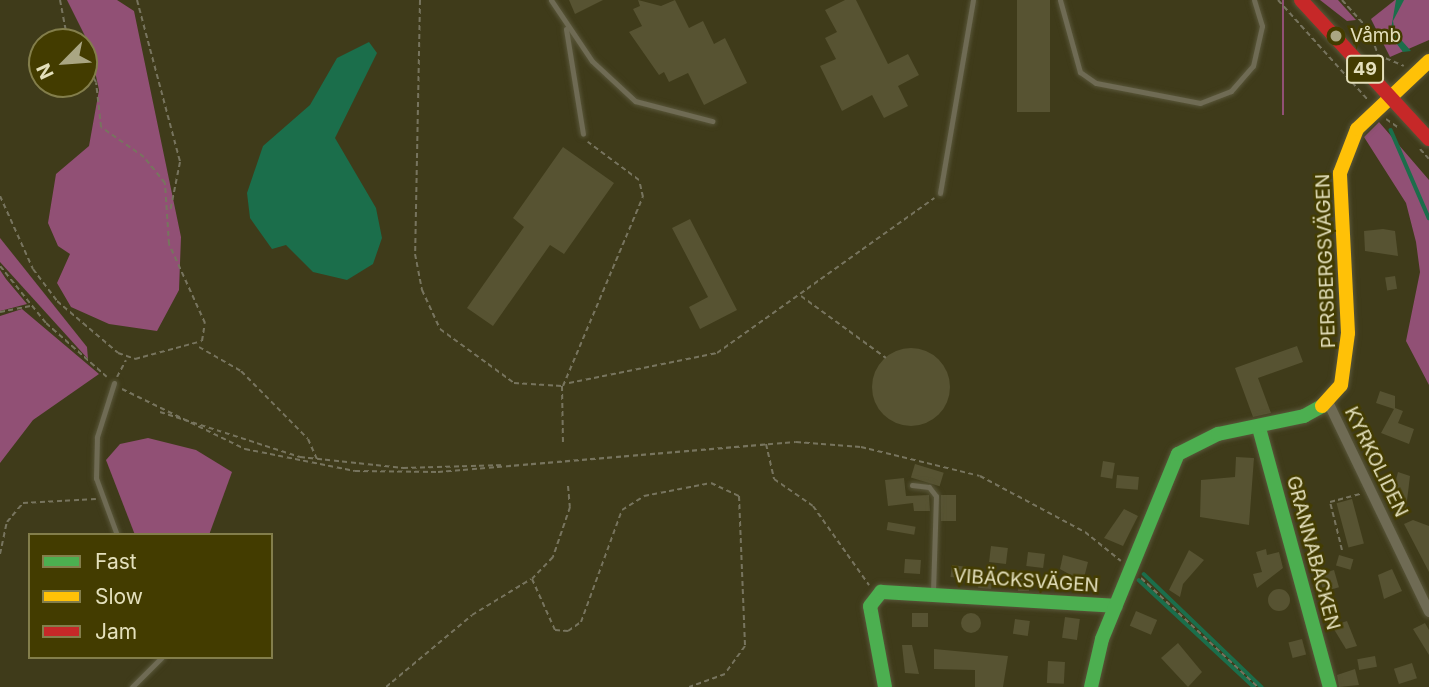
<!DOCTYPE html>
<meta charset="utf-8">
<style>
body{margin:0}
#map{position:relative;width:1429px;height:687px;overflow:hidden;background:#3f3b1a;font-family:Inter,sans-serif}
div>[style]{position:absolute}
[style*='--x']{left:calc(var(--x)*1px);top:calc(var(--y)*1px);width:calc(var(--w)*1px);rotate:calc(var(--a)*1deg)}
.green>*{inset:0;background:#915075;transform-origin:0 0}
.water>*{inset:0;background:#1b6e4b}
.stream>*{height:3.5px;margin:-1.75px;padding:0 1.75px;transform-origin:1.75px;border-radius:1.75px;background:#1b6e4b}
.building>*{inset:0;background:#575332;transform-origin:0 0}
.round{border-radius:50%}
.path>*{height:2px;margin-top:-1px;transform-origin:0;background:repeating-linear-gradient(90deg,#77745e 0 5px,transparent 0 8.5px)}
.roads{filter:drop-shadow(0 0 2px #59563a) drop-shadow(0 0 2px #59563a)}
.lane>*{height:5px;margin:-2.5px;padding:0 2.5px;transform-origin:2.5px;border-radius:2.5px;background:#6f6b54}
.street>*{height:10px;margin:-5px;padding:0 5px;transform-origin:5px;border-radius:5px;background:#6f6b54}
.fast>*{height:14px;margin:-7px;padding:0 7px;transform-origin:7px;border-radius:7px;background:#4caf50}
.slow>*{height:14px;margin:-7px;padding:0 7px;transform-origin:7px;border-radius:7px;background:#ffc107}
.jam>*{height:14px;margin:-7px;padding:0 7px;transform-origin:7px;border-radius:7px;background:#c62828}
.dots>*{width:19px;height:19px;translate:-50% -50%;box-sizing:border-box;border:4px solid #433c00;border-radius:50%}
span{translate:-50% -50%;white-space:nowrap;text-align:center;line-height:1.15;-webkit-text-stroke:5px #433c00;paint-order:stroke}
.shield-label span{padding:2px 5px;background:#433c00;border:2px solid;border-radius:5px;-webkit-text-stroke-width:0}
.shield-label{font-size:18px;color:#e4e0bc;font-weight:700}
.poi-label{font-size:19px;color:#e4e0bc}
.left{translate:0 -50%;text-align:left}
.street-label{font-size:19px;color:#e4e0bc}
.legend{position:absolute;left:28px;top:533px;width:245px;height:126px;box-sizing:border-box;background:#433c00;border:2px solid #837e4b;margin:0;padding:9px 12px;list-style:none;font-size:21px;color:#e4e0bc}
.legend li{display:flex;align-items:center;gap:14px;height:35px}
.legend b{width:35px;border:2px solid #837e4b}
.north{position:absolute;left:28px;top:28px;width:70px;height:70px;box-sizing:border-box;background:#433c00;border:2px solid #837e4b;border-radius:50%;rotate:245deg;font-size:19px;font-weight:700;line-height:28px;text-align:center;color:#e4e0bc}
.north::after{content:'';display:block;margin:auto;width:24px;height:32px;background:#aaa683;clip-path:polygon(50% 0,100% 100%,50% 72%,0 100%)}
</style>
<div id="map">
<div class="green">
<i style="clip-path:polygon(67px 0,117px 0,134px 11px,181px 237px,179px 290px,157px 331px,109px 324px,71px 307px,57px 283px,70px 254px,58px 246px,48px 223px,56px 174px,89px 146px,99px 90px,89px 44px)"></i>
<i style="left:1282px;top:0;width:2px;height:115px"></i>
<i style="clip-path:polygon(1320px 0,1338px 0,1356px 20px,1347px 21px)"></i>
<i style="clip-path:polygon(1395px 0,1429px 0,1429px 40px,1390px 57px,1371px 19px)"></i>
<i style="clip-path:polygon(1379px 122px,1429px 180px,1429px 385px,1406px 341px,1420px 272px,1416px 242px,1406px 203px,1364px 137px)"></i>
<i style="clip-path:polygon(0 238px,87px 347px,88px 359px,0 262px)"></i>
<i style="clip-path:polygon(0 270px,6px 279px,27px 304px,0 311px)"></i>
<i style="clip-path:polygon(22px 309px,99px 374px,33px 420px,0 463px,0 316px)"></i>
<i style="clip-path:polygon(148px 438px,196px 450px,232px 472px,209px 535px,135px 535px,106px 460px,120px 444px)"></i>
</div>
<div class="water">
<i style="clip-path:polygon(1396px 0,1404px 0,1393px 21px,1395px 33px,1411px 51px,1403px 52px,1390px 35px)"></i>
<i style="clip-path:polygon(369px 42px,377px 53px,335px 138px,376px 208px,382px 238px,373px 264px,347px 280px,313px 272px,286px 245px,272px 249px,250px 218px,247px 193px,263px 146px,310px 105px,337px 58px)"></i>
</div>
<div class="stream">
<i style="--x:1391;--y:130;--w:96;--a:66.6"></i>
<i style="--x:1144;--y:574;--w:163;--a:43.8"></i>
<i style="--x:1139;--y:580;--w:157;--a:42.9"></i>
</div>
<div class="building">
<i style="clip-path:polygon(569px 0,603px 0,575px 14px)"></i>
<i style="clip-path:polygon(638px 0,661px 6px,675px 0,689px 28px,703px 21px,714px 44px,725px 38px,747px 83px,704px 105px,688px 73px,669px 82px,664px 72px,659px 75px,629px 32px,642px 26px,633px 9px,640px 6px)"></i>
<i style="clip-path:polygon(845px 0,856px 0,888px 64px,908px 54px,919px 75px,898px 86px,908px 106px,884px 118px,872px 95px,842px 111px,820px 66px,836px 59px,825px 38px,837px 32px,825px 10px)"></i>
<i style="left:1017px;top:0;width:33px;height:112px"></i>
<i style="clip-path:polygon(563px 147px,614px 183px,564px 254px,550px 245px,493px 326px,467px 308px,524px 227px,513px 218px)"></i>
<i style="clip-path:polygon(690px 219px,737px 310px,700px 329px,689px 307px,708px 297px,672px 228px)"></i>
<i style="clip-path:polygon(1383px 229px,1395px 231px,1398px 256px,1365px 251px,1364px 231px)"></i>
<i style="left:1395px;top:276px;width:13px;height:10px;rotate:81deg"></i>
<i style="clip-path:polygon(1297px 346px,1303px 362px,1258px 378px,1271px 413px,1253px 417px,1235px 368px)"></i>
<i class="round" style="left:872px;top:348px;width:78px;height:78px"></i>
<i style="clip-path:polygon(1380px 391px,1395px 396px,1395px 408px,1403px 411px,1398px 423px,1414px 429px,1409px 444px,1381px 433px,1394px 409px,1376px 403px)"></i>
<i style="clip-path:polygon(1236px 457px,1254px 458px,1249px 525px,1200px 517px,1201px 480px,1235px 477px)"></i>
<i style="left:1103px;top:461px;width:12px;height:16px;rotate:9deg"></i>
<i style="left:915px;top:464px;width:30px;height:14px;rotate:17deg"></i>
<i style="clip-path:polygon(1398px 472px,1410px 476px,1406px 509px,1391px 499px)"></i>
<i style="left:1117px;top:475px;width:22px;height:13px;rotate:5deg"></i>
<i style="clip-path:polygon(904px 478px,906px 496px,929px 495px,930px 511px,914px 511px,913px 503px,888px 506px,885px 480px)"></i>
<i style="left:941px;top:495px;width:15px;height:26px"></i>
<i style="left:1352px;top:499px;width:46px;height:16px;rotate:75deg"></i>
<i style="clip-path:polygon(1124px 509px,1138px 516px,1123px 546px,1104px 538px)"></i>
<i style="clip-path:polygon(1413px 520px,1429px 526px,1429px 572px,1404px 524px)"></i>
<i style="left:888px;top:522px;width:28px;height:8px;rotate:10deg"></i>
<i style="left:991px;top:546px;width:17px;height:16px;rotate:7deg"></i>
<i style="clip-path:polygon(1266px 549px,1267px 555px,1279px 552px,1283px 568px,1257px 588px,1253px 574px,1262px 572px,1256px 552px)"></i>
<i style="clip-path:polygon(1189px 550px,1204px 560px,1183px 584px,1180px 597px,1169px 590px)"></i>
<i style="left:1028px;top:552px;width:17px;height:14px;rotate:7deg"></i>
<i style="clip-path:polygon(1063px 555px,1088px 562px,1083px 582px,1060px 569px)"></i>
<i style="left:1339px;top:555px;width:15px;height:11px;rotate:16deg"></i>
<i style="left:905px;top:559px;width:16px;height:14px;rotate:4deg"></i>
<i style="left:952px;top:565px;width:16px;height:12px;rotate:7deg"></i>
<i style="clip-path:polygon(1392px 569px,1402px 591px,1384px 599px,1378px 575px)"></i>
<i style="left:1334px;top:570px;width:18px;height:16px;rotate:74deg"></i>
<i style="left:979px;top:576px;width:13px;height:12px;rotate:4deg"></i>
<i style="left:1018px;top:579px;width:11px;height:12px"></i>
<i class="round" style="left:1268px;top:589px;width:22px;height:22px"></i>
<i style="left:1136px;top:611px;width:23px;height:16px;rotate:23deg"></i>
<i class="round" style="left:961px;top:613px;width:20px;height:20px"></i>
<i style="left:912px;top:613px;width:16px;height:14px"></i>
<i style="left:1065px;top:617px;width:15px;height:21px;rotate:8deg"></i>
<i style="left:1015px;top:619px;width:15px;height:15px;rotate:8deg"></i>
<i style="clip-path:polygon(1347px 621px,1357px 646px,1346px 649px,1332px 626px)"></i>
<i style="clip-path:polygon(1425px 623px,1429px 630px,1429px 655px,1413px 629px)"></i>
<i style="left:1302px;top:639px;width:16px;height:14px;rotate:75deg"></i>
<i style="clip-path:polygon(1178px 643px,1202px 672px,1188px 687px,1161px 658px)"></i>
<i style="clip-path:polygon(902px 645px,912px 645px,919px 674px,905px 673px)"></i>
<i style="clip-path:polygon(934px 649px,1008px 656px,1003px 687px,975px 687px,975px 670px,934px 669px)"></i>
<i style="left:1375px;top:656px;width:11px;height:18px;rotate:80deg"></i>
<i style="left:1048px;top:661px;width:17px;height:22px;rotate:3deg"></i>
<i style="left:1412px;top:663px;width:16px;height:19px;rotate:72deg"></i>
<i style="clip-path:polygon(1355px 669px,1359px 685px,1339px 687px,1337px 675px)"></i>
</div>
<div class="path">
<i style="--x:60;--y:0;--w:43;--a:79.2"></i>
<i style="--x:137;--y:0;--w:168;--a:75.1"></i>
<i style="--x:180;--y:162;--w:51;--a:101.3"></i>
<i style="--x:420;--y:0;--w:254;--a:91.1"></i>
<i style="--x:415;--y:254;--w:37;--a:79"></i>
<i style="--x:422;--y:290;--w:43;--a:65.2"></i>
<i style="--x:440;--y:329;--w:92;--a:36.1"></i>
<i style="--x:514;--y:383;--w:48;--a:3.6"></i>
<i style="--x:562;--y:386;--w:57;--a:89"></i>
<i style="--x:1278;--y:0;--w:135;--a:48"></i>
<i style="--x:1342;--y:0;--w:40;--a:48"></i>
<i style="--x:1369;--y:30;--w:27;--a:70"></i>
<i style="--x:1378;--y:55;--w:28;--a:23"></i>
<i style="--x:1386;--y:119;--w:16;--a:35"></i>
<i style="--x:1420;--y:149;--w:13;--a:48"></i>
<i style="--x:0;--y:196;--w:80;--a:65.7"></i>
<i style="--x:33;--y:269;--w:40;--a:53"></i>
<i style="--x:57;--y:301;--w:80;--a:40.4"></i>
<i style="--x:118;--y:353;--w:18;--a:19"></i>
<i style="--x:135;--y:359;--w:69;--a:-15"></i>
<i style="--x:202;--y:341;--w:18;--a:-81"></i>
<i style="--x:205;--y:323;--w:87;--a:-114.5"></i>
<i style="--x:169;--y:244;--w:61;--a:-93.8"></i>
<i style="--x:165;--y:183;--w:33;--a:-129"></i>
<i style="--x:144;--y:157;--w:52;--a:-145.1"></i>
<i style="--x:101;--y:127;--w:45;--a:-96.3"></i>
<i style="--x:96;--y:82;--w:22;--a:-122"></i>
<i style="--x:0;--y:266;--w:73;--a:51.1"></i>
<i style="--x:46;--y:323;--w:81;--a:41.5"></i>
<i style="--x:801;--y:296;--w:105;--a:36.1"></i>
<i style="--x:0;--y:312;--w:31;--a:-11"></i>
<i style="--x:199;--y:347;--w:48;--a:29.7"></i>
<i style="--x:241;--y:371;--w:95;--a:45.4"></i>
<i style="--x:308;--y:439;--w:22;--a:66"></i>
<i style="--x:117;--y:377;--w:19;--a:-62"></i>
<i style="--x:569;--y:383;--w:151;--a:-11.5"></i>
<i style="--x:717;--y:353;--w:267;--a:-35.5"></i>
<i style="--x:563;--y:386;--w:205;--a:-67.1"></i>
<i style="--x:643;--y:197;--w:17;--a:-103"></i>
<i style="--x:639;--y:180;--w:64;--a:-143.3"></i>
<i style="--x:122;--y:389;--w:137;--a:26"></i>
<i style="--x:245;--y:449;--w:112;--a:11.3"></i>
<i style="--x:355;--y:471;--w:83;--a:0.7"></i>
<i style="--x:438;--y:472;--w:359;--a:-4.8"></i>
<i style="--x:796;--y:442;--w:65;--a:4.4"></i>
<i style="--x:861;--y:447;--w:122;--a:13.7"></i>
<i style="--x:980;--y:476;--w:119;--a:28.1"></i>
<i style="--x:1085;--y:532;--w:46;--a:38.9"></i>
<i style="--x:160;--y:412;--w:147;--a:17.8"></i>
<i style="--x:300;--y:457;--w:104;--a:6.1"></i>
<i style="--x:403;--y:468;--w:102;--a:-1.7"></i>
<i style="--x:766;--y:444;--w:36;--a:77"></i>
<i style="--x:774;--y:479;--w:47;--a:34.7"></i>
<i style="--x:813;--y:506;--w:97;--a:54.7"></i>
<i style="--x:568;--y:486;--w:21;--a:85"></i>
<i style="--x:570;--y:507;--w:53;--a:108.8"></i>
<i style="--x:553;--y:557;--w:30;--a:134"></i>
<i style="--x:532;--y:579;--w:56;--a:65.7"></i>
<i style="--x:555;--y:630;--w:13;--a:4"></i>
<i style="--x:568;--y:631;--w:16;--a:-35"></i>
<i style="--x:581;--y:622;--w:119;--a:-69.9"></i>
<i style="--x:622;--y:510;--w:26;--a:-32"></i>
<i style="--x:644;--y:496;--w:68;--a:-11"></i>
<i style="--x:711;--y:483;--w:31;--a:25"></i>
<i style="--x:739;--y:496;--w:150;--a:87.7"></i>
<i style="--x:745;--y:646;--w:34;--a:126"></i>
<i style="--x:725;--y:674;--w:38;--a:160"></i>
<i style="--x:1342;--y:550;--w:49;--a:-104"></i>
<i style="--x:1330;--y:502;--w:31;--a:-15"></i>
<i style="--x:0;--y:554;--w:33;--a:-78"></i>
<i style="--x:7;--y:522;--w:25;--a:-50"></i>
<i style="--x:23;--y:503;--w:73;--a:-3.1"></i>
<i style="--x:1141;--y:578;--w:160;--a:43"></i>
<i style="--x:386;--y:687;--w:112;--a:-39.9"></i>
<i style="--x:472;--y:615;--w:69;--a:-31.4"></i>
</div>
<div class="roads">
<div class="lane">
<i style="--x:551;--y:0;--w:73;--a:56.1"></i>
<i style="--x:592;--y:61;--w:59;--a:42.9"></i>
<i style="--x:635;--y:101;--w:80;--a:14.6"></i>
<i style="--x:1060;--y:0;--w:75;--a:74.5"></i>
<i style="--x:1080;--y:72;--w:19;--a:35"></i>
<i style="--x:1096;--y:83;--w:106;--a:10.9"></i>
<i style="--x:1200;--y:103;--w:33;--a:-21"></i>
<i style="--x:1231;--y:91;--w:33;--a:-49"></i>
<i style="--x:1253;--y:66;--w:41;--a:-77.3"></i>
<i style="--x:1262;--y:26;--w:27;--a:-107"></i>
<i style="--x:566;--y:29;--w:106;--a:80.8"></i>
<i style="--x:940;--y:193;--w:196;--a:-80.3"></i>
<i style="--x:114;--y:383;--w:57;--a:107.5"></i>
<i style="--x:97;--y:437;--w:41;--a:91.4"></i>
<i style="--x:96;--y:478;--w:61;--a:69.8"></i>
<i style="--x:912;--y:485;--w:17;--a:7"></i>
<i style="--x:929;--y:487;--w:11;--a:52"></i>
<i style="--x:936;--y:496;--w:97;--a:91.8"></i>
<i style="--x:132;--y:687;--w:42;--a:-45"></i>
</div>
<div class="street">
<i style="--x:1328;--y:402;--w:233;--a:64.3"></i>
</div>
<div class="fast">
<i style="--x:1259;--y:428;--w:269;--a:74.7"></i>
<i style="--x:885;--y:687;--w:82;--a:-100.5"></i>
<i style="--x:870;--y:606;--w:18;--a:-52"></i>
<i style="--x:881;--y:592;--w:235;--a:3.4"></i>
<i style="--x:1091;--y:687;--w:49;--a:-77.1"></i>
<i style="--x:1102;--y:639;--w:200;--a:-67.7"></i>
<i style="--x:1178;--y:454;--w:45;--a:-26.6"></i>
<i style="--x:1218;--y:434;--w:88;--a:-11.8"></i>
<i style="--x:1304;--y:416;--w:21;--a:-29"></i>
</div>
<div class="slow">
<i style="--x:1322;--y:406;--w:28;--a:-48"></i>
<i style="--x:1341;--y:385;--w:52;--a:-82.3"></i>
<i style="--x:1348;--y:333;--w:160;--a:-92.9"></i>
<i style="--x:1340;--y:173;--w:47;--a:-68.9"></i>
<i style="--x:1357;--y:129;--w:99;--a:-43.4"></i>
</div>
<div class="jam">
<i style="--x:1301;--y:0;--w:189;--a:47.4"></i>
</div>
</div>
<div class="dots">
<i style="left:1336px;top:36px;background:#aaa683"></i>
</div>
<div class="shield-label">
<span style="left:1365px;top:69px">49</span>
</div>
<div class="poi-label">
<span class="left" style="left:1350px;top:36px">Våmb</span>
</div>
<div class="street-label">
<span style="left:1326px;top:261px;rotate:-92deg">PERSBERGSVÄGEN</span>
<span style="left:1376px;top:462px;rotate:64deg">KYRKOLIDEN</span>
<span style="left:1313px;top:553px;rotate:75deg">GRANNABACKEN</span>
<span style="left:1026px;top:581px;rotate:4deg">VIBÄCKSVÄGEN</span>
</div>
<ul class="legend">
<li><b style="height:9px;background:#4caf50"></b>Fast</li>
<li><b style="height:9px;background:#ffc107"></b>Slow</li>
<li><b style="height:9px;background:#c62828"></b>Jam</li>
</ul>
<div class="north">N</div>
</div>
